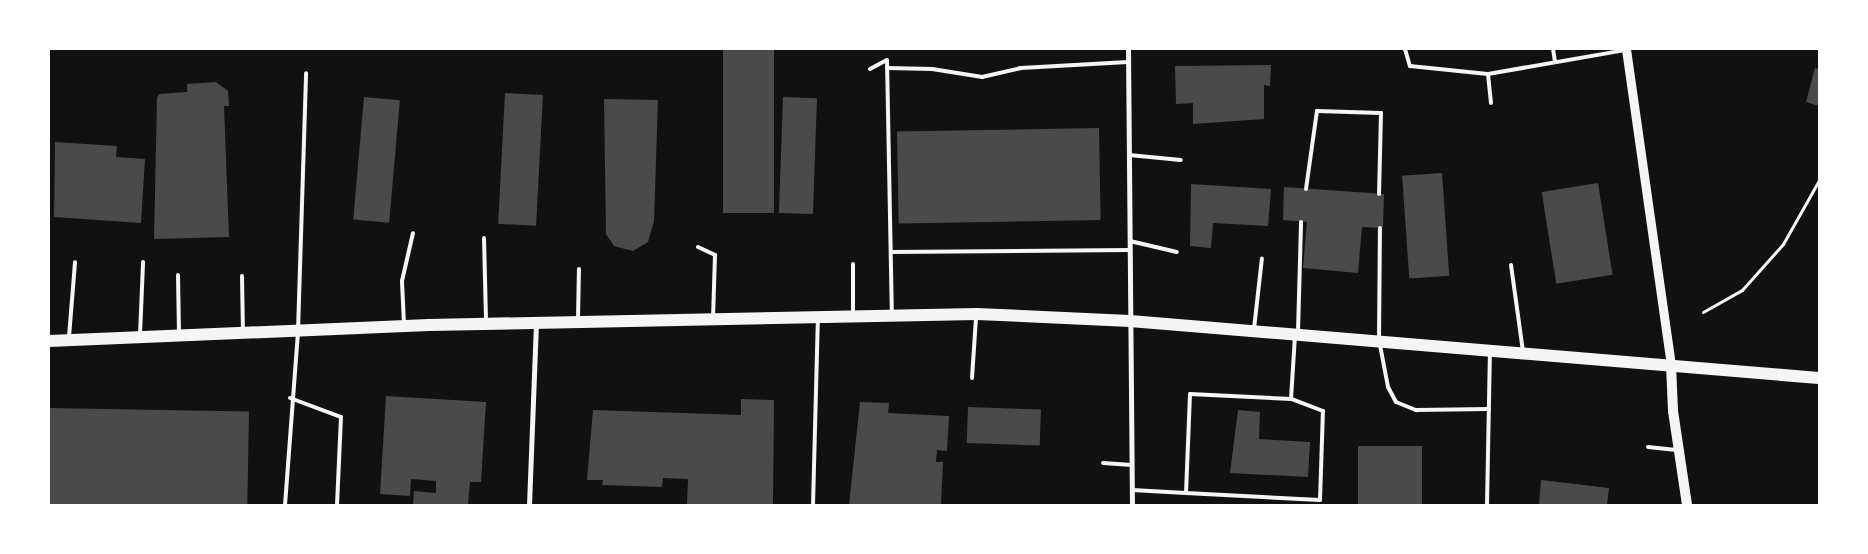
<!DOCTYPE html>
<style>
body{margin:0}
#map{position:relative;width:1868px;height:554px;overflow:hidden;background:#111;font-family:"Sofia Sans Condensed",sans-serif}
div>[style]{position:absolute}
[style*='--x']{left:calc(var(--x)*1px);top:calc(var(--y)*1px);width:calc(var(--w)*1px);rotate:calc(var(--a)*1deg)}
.building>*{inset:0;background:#4a4a4a;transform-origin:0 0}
.path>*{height:3px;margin:-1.5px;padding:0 1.5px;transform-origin:1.5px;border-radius:1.5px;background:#f5f5f5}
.service>*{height:4px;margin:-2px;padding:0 2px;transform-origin:2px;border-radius:2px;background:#f5f5f5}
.minor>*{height:5px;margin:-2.5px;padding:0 2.5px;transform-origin:2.5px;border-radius:2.5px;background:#f5f5f5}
.tertiary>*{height:9px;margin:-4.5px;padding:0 4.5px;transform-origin:4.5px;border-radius:4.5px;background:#f5f5f5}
.secondary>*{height:10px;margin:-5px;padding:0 5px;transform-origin:5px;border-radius:5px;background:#f5f5f5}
.primary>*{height:12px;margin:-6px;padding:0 6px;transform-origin:6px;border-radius:6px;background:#f5f5f5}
span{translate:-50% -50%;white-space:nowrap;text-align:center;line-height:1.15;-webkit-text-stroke:4.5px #fff;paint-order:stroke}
.frame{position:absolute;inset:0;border:50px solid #fff;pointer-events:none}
</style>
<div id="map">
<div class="building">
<i style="left:723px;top:49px;width:51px;height:164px"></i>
<i style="clip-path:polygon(1271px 65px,1270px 86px,1264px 85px,1264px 119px,1193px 124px,1193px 103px,1176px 104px,1175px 66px)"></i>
<i style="clip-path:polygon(1815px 68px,1819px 69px,1819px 106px,1806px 102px)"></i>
<i style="clip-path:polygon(216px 82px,228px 91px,229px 106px,224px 106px,229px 237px,154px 239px,157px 98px,159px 94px,187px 92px,187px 84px)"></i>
<i style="left:505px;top:93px;width:38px;height:131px;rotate:3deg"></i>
<i style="left:364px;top:97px;width:36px;height:123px;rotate:5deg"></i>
<i style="left:783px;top:97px;width:34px;height:116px;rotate:2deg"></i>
<i style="clip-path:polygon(604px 99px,658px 100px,654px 221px,648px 242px,633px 251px,614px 246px,606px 234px)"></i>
<i style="left:1099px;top:128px;width:92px;height:202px;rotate:89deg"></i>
<i style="clip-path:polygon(55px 142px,117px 146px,116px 157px,145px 159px,141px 223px,54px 217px)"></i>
<i style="left:1442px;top:173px;width:103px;height:40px;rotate:86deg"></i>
<i style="left:1598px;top:183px;width:93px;height:57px;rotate:81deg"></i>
<i style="clip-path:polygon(1191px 184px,1271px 189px,1268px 226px,1213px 223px,1211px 248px,1190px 246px)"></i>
<i style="clip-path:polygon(1284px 187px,1384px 194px,1383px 228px,1362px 227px,1358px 273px,1303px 268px,1307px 222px,1283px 220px)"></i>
<i style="clip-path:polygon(386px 396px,486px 402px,481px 482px,470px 482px,468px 505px,413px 505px,414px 491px,436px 493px,436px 481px,411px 479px,410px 496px,380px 494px)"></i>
<i style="clip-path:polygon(741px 399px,774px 400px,773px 505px,687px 505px,688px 479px,663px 478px,662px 487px,602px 485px,603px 480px,587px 480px,593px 410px,741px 415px)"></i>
<i style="clip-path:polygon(860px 402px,889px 403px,888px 413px,949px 416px,947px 451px,937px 450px,936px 462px,943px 462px,941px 505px,849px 505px)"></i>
<i style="left:968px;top:407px;width:73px;height:36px;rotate:2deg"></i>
<i style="left:49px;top:408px;width:200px;height:97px;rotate:1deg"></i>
<i style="clip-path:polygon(1238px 410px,1260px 412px,1259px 439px,1310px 442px,1308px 477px,1230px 473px)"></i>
<i style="left:1422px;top:446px;width:59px;height:64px;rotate:90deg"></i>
<i style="clip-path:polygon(1541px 480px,1609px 488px,1607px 505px,1539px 505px)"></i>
</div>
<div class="path">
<i style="--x:1703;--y:312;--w:45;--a:-29.4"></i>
<i style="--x:1742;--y:290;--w:62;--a:-48.3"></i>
<i style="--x:1783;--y:244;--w:73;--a:-60.6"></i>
</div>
<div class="service">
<i style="--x:1405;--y:49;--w:18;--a:74"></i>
<i style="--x:1410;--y:66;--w:78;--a:5.9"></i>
<i style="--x:1553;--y:49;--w:13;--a:81"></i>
<i style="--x:887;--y:68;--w:45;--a:1.3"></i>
<i style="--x:932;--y:69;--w:51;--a:9.1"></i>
<i style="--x:982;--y:77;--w:40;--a:-13"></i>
<i style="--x:1021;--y:68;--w:107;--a:-3.2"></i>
<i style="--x:870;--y:69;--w:19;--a:-28"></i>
<i style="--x:887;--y:60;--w:253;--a:88.9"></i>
<i style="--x:1491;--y:103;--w:29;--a:-96"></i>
<i style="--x:1488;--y:74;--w:139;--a:-9.9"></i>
<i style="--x:1129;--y:155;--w:52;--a:5.5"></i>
<i style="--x:1306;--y:189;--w:79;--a:-82"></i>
<i style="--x:1317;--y:111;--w:64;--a:1.8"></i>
<i style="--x:1381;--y:113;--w:81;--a:91.4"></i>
<i style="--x:484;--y:238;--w:84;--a:88.6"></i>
<i style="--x:1130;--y:241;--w:48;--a:13.2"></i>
<i style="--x:698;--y:247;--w:19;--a:25"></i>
<i style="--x:715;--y:255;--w:63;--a:91.8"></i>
<i style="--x:891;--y:252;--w:239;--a:-0.5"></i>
<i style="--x:853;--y:264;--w:50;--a:90"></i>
<i style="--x:1511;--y:265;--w:87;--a:82.1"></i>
<i style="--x:178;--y:275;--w:58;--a:89"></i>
<i style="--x:242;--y:276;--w:55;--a:89"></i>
<i style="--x:578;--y:319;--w:50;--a:-88.9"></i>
<i style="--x:404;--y:324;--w:43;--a:-92.7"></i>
<i style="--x:402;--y:281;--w:49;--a:-77.1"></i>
<i style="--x:1254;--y:329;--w:71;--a:-83.6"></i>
<i style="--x:1298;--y:332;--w:110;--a:-88.4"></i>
<i style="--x:140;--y:335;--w:73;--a:-87.6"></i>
<i style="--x:69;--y:337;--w:75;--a:-85.4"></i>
<i style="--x:1379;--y:338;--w:110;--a:-89.5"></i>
<i style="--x:1380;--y:345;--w:43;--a:79.2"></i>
<i style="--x:1388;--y:387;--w:17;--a:62"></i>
<i style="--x:1396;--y:402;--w:22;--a:22"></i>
<i style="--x:1416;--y:410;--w:73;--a:-0.8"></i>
<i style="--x:972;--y:378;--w:60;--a:-86.2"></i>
<i style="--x:290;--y:398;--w:54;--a:20.4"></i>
<i style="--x:341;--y:417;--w:88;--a:92.6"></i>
<i style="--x:1291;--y:399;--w:63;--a:-86.4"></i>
<i style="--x:1648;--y:447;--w:31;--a:6"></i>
<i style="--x:1103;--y:463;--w:29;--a:4"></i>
<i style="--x:1132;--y:490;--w:54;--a:3.2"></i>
<i style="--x:1186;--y:493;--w:134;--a:3"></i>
<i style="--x:1320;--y:500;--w:89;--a:-88.1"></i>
<i style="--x:1323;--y:411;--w:34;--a:-159"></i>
<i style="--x:1291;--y:399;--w:101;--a:-177.2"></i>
<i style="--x:1190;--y:394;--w:99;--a:92.3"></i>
<i style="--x:285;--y:505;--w:174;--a:-85.7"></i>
<i style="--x:298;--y:331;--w:258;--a:-88.2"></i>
<i style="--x:813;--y:505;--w:186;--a:-88.5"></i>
<i style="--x:1487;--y:505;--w:153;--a:-88.9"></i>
</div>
<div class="minor">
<i style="--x:1128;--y:49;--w:456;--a:89.5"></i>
<i style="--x:529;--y:505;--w:181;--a:-87.8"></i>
</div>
<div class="tertiary">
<i style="--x:1626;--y:49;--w:319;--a:81.9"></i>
</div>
<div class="secondary">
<i style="--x:1671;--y:365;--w:46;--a:87.5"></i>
<i style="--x:1673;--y:411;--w:95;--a:81.5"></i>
</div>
<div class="primary">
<i style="--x:49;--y:341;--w:380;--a:-2.4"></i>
<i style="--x:429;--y:325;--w:548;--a:-1.15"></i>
<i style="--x:977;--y:314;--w:153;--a:2.6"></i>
<i style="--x:1130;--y:321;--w:691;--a:4.73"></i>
</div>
<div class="frame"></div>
</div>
